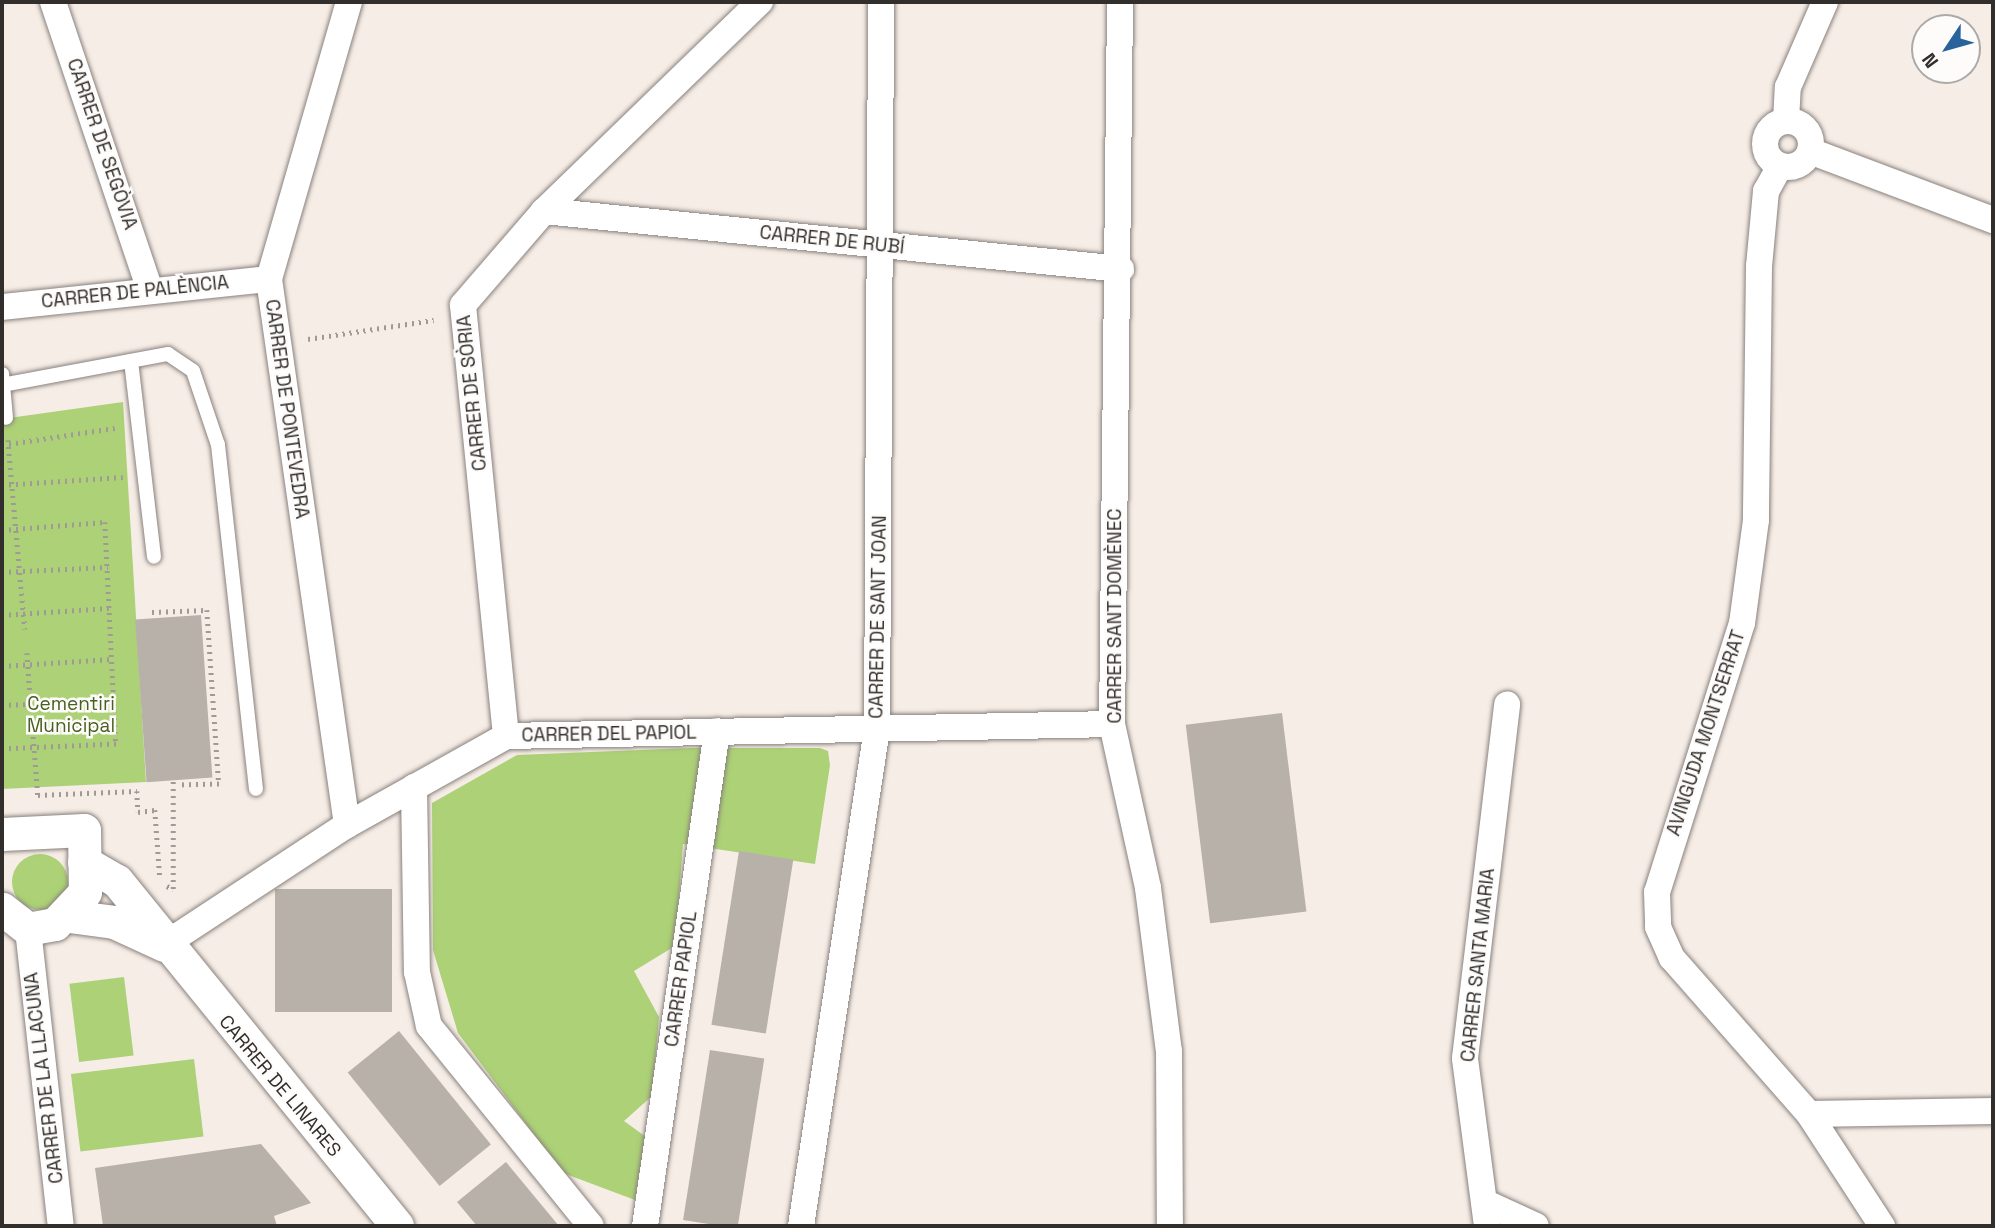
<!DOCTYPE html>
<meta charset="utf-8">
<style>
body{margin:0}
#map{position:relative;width:1995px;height:1228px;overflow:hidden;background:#f6ede7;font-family:"Space Grotesk",sans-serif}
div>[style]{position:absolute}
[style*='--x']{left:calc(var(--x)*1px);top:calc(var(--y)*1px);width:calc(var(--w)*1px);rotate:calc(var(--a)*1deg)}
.green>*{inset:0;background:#acd176;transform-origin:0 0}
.round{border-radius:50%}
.building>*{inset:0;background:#b7b1aa;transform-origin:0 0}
.path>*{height:4.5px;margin-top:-2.25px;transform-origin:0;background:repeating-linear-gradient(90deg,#a09a95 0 2px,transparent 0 7px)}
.roads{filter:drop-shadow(0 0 2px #89817c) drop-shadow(0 0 2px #89817c)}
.service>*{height:14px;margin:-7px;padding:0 7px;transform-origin:7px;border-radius:7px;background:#fff}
.minor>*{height:26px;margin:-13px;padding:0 13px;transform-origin:13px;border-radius:13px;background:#fff}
.minor>.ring{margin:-13px;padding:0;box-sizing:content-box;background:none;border:26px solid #fff;border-radius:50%}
.tertiary>*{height:33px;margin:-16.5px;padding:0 16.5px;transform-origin:16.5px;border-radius:16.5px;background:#fff}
span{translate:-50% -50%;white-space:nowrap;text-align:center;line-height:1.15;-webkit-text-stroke:5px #fefcfb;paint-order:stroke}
.street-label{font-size:19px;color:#312e2b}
.park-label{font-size:19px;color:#486020}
.frame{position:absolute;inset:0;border:4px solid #312e2b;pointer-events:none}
.north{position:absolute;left:1911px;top:14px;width:70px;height:70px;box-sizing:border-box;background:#fefcfb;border:2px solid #acaaa8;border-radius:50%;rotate:234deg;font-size:19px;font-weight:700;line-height:28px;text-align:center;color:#312e2b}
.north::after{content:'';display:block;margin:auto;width:24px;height:32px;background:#29639b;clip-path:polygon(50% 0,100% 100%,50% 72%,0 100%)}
</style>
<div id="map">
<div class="green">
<i style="clip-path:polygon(123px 402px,146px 782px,2px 789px,2px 419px)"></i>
<i style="clip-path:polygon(690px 748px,820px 748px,828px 751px,830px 765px,815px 864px,683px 844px,675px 946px,634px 971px,659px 1017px,652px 1096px,624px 1121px,646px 1137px,635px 1200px,563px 1173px,458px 1033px,433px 950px,432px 803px,517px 755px)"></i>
<i class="round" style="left:12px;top:854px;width:56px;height:56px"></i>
<i style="left:124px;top:977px;width:79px;height:55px;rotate:83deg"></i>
<i style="left:194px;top:1059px;width:78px;height:124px;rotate:83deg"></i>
</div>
<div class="building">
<i style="left:201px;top:615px;width:163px;height:66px;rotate:86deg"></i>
<i style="left:1282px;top:713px;width:200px;height:97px;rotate:83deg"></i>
<i style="left:739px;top:851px;width:55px;height:176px;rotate:9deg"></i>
<i style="left:392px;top:889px;width:123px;height:117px;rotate:90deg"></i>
<i style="left:399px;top:1031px;width:146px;height:66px;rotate:51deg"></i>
<i style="left:710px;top:1050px;width:55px;height:172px;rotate:9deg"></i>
<i style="clip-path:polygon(261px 1144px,311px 1203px,274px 1216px,277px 1226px,103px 1226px,95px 1168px)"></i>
<i style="clip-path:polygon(506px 1162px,559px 1226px,477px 1226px,457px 1202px)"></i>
</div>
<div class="path">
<i style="--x:308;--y:339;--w:127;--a:-8.6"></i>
<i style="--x:8;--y:440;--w:190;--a:84.9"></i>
<i style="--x:2;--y:445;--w:114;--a:-8.6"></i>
<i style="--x:2;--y:485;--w:121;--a:-3.8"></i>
<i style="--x:2;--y:530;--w:103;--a:-4.4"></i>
<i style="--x:105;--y:522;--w:222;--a:87.2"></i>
<i style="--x:116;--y:744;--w:114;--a:177.5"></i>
<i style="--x:2;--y:572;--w:106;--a:-2.7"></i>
<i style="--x:152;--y:612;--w:55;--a:-2.1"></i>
<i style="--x:207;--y:610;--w:174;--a:86.1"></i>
<i style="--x:219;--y:784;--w:42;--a:178.6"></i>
<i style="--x:2;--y:615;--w:107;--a:-3.7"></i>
<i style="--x:27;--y:653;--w:142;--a:85.6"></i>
<i style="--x:2;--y:666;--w:110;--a:-3.6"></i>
<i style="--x:2;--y:705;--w:112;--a:-2"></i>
<i style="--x:38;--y:795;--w:99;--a:-2.3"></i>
<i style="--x:137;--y:791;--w:21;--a:87"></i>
<i style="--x:138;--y:812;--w:17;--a:-7"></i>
<i style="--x:155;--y:810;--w:68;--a:85.8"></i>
<i style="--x:167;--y:886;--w:7;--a:27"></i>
<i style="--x:173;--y:889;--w:109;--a:-90"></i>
</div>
<div class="roads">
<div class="service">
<i style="--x:131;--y:361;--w:197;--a:83.3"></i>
<i style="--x:2;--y:374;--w:44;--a:84.8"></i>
<i style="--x:2;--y:385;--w:169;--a:-10.6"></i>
<i style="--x:168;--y:354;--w:30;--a:34"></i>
<i style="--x:193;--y:371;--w:78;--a:71.3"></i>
<i style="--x:218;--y:445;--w:346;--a:83.7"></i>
</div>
<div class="minor">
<i style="--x:53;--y:2;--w:301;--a:71.4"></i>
<i style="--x:1120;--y:2;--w:722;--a:90.63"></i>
<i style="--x:1112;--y:724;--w:168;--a:77.6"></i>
<i style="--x:1148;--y:888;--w:164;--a:82.7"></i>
<i style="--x:1169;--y:1051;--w:175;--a:89.7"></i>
<i class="ring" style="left:1765px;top:121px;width:20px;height:20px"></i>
<i style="--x:1786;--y:121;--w:34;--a:-87"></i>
<i style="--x:1788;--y:87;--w:93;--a:-66.5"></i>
<i style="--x:1810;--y:151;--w:196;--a:20.7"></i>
<i style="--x:1780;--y:166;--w:29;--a:119"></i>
<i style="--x:1766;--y:191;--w:75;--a:95.3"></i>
<i style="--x:1759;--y:266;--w:254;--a:90.7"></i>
<i style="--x:1756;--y:520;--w:104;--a:97.7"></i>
<i style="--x:1742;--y:623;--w:282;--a:107.5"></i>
<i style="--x:1657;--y:892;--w:35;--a:88"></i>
<i style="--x:1658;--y:927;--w:34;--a:66"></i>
<i style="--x:1672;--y:958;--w:208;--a:48.7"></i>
<i style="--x:1809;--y:1114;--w:134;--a:56.9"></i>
<i style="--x:544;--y:211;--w:580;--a:5.74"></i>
<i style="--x:2;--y:307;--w:268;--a:-6"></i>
<i style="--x:506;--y:736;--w:433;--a:-95.7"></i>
<i style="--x:463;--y:305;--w:124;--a:-49.2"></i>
<i style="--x:544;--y:211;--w:301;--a:-44.1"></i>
<i style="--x:414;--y:787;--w:185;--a:89.1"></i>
<i style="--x:417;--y:972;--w:55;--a:77.5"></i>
<i style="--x:429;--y:1026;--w:257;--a:51"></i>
<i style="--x:347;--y:825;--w:552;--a:-98.13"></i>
<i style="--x:269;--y:279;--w:288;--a:-73.9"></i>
<i style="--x:28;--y:929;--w:299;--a:83.7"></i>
<i style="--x:164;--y:945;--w:219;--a:-33.3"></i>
<i style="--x:347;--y:825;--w:182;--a:-29.2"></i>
<i style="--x:506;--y:736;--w:606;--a:-1.13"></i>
<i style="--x:1809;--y:1114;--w:184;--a:-0.9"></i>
<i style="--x:1484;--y:1202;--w:57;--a:24.8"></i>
<i style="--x:645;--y:1226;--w:500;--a:-81.72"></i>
<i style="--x:801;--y:1226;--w:503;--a:-81.31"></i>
<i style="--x:877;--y:729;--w:727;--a:-89.68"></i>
<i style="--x:1487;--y:1226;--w:169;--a:-97.5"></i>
<i style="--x:1465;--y:1058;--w:356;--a:-83.2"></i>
</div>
<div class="tertiary">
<i style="--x:2;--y:834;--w:82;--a:-2.8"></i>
<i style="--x:84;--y:830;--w:62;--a:89.1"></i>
<i style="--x:85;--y:892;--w:44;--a:133.2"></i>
<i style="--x:55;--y:924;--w:27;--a:170"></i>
<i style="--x:28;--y:929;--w:33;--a:-142"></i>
<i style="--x:84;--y:862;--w:38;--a:30"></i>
<i style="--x:117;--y:881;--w:444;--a:50.9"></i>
<i style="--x:69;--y:916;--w:45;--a:7.6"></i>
<i style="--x:114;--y:922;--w:55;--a:24.7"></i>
</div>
</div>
<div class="street-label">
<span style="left:102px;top:144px;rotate:71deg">CARRER DE SEGÒVIA</span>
<span style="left:832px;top:240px;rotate:6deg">CARRER DE RUBÍ</span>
<span style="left:135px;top:292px;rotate:-6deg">CARRER DE PALÈNCIA</span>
<span style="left:472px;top:393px;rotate:-96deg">CARRER DE SÒRIA</span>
<span style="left:287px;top:409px;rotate:82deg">CARRER DE PONTEVEDRA</span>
<span style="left:1115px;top:616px;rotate:-90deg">CARRER SANT DOMÈNEC</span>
<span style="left:878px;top:617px;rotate:-89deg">CARRER DE SANT JOAN</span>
<span style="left:1706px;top:733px;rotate:-72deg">AVINGUDA MONTSERRAT</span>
<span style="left:609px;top:734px;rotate:-1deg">CARRER DEL PAPIOL</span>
<span style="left:1478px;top:965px;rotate:-84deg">CARRER SANTA MARIA</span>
<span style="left:681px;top:979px;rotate:-82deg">CARRER PAPIOL</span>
<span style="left:44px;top:1078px;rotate:-97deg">CARRER DE LA LLACUNA</span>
<span style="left:280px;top:1086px;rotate:50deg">CARRER DE LINARES</span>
</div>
<div class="park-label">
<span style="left:71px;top:715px">Cementiri<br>Municipal</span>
</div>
<div class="frame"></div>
<div class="north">N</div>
</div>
